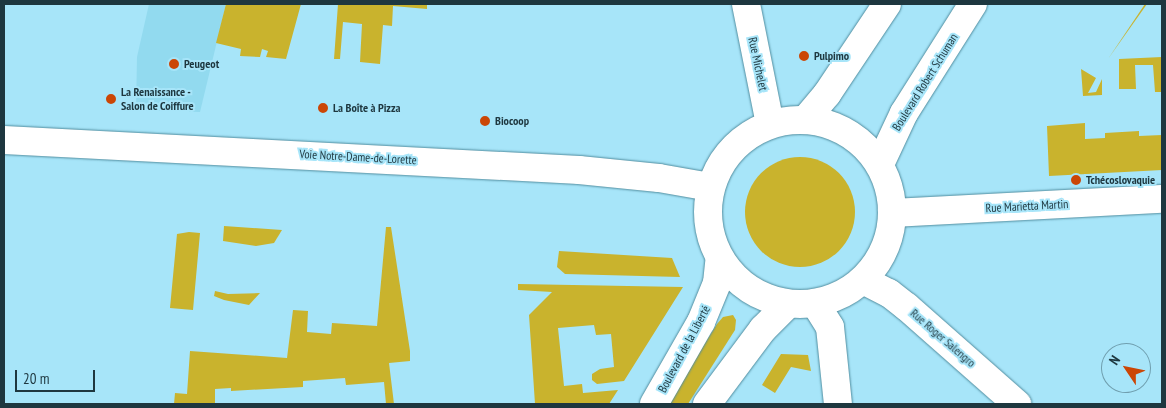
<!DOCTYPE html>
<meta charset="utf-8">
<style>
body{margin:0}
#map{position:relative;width:1166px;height:408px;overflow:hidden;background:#a7e5f9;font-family:"PT Sans Narrow",sans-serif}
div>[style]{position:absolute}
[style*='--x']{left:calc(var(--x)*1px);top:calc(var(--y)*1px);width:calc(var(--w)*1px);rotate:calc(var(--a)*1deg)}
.built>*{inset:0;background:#92daef}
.green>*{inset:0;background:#c9b32d}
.round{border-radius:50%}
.roads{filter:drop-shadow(0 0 1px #518d9f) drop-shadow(0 0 1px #518d9f)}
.street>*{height:28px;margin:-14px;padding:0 14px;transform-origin:14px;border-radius:14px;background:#fff}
.secondary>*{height:28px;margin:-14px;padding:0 14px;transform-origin:14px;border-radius:14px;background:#fff}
.secondary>.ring{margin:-14px;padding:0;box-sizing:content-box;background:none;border:28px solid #fff;border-radius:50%}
.dots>*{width:14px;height:14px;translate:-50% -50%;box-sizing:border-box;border:2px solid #a7e5f9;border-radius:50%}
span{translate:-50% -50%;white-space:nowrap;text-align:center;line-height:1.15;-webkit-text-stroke:4px #a7e5f9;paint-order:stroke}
.poi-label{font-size:12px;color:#1e373f;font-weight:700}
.left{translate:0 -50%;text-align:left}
.street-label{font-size:12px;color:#1e373f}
.frame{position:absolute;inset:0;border:5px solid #1e373f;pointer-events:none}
.north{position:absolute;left:1101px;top:343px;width:50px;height:50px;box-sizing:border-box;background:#a7e5f9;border:1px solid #709faf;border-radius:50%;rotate:304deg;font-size:14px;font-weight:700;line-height:20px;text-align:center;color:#1e373f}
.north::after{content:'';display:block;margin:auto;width:18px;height:22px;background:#cb4606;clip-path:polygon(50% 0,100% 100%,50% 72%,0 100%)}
.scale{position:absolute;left:15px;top:370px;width:80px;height:22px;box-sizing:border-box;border:2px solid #1e373f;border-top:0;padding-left:6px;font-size:15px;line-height:18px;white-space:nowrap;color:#1e373f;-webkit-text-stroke:4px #a7e5f9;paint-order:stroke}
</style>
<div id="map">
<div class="built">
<i style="clip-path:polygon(149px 4px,226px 4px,200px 112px,136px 110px,137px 57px)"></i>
</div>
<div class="green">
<i style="clip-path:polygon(226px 4px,301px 4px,286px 59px,266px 57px,268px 51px,262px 49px,260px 57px,240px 56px,241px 49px,216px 43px)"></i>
<i style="clip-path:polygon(338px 4px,427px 4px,427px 9px,393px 6px,392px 26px,383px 25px,380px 64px,360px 62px,362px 24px,343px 22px,340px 59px,334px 59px)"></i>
<i style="clip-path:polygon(1145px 4px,1147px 4px,1108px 59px)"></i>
<i style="clip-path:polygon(1162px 57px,1162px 92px,1155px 92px,1153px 65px,1135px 65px,1136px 89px,1119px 89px,1119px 59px)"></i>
<i style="clip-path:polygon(1081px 69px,1096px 78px,1088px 93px,1096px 92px,1102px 79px,1102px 95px,1083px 96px)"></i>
<i style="clip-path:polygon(1085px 123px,1085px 139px,1105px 138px,1105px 133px,1139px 131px,1139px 136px,1162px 135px,1162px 170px,1049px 176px,1047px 126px)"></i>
<i class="round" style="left:745px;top:157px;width:110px;height:110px"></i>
<i style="clip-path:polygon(224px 226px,282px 230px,274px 243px,256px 246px,223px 241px)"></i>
<i style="clip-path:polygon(386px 227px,391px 227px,410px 351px,410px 361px,389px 363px,394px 404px,386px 404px,384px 382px,346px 385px,345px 378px,303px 381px,303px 387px,231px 391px,231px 388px,215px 389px,215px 404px,174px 404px,175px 393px,187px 394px,190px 351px,287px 358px,293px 310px,308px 311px,307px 332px,331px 334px,332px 323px,377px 326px)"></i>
<i style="clip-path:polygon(189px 232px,200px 233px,193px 310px,170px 308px,177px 234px)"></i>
<i style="clip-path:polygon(559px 251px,672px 258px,680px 277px,565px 274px,557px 267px)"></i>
<i style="clip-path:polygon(518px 284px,683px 287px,624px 381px,597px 384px,592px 380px,592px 374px,600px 369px,614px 367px,611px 334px,596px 335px,594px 325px,558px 328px,564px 386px,582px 384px,583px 393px,618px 390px,609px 404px,535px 404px,529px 315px,552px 292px,518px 290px)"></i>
<i style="clip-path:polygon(215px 291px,228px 294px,260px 293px,249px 305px,224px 300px,214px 296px)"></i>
<i style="clip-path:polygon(733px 315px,736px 320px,735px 330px,688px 404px,667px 404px,717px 324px,723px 317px)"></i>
<i style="clip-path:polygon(781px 354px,808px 355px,811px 371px,791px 367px,775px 393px,762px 385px)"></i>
</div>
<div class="roads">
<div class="street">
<i style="--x:815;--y:303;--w:28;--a:58"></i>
<i style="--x:830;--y:327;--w:77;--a:84.1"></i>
</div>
<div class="secondary">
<i style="--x:746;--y:4;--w:122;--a:78.7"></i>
<i style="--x:806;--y:119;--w:33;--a:-50"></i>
<i style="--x:827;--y:94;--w:108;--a:-56.3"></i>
<i class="ring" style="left:708px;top:120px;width:156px;height:156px"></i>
<i style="--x:4;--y:140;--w:576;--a:2.99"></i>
<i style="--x:579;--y:170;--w:80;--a:5.7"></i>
<i style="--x:659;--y:178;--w:52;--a:10"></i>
<i style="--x:881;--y:162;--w:54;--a:-64.9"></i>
<i style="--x:904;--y:113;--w:129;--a:-57.7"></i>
<i style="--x:892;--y:213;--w:270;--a:-3"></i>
<i style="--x:863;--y:280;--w:29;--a:27"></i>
<i style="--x:889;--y:293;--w:23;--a:38"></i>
<i style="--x:907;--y:307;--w:147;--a:41.4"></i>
<i style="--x:654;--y:404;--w:95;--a:-60.2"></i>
<i style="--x:701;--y:322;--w:42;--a:-67.7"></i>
<i style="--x:717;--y:283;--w:20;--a:-84"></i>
<i style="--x:707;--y:404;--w:94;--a:-53.3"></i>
<i style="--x:763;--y:329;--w:35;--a:-45"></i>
</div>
</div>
<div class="dots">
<i style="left:804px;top:56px;background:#cb4606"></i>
<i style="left:174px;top:64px;background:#cb4606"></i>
<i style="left:111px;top:99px;background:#cb4606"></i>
<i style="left:323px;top:108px;background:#cb4606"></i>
<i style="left:485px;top:121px;background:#cb4606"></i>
<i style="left:1076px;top:180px;background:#cb4606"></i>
</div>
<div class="poi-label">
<span class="left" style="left:814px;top:56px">Pulpimo</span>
<span class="left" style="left:184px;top:64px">Peugeot</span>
<span class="left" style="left:121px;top:99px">La Renaissance -<br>Salon de Coiffure</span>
<span class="left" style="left:333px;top:108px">La Boîte à Pizza</span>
<span class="left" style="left:495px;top:121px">Biocoop</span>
<span class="left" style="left:1086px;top:180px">Tchécoslovaquie</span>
</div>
<div class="street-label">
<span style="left:758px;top:64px;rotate:78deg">Rue Michelet</span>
<span style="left:925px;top:82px;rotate:-58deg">Boulevard Robert Schuman</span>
<span style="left:358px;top:157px;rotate:3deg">Voie Notre-Dame-de-Lorette</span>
<span style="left:1027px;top:206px;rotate:-3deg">Rue Marietta Martin</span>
<span style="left:943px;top:338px;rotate:41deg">Rue Roger Salengro</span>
<span style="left:684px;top:349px;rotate:-62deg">Boulevard de la Liberté</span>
</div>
<div class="frame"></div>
<div class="north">N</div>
<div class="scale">20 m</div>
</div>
